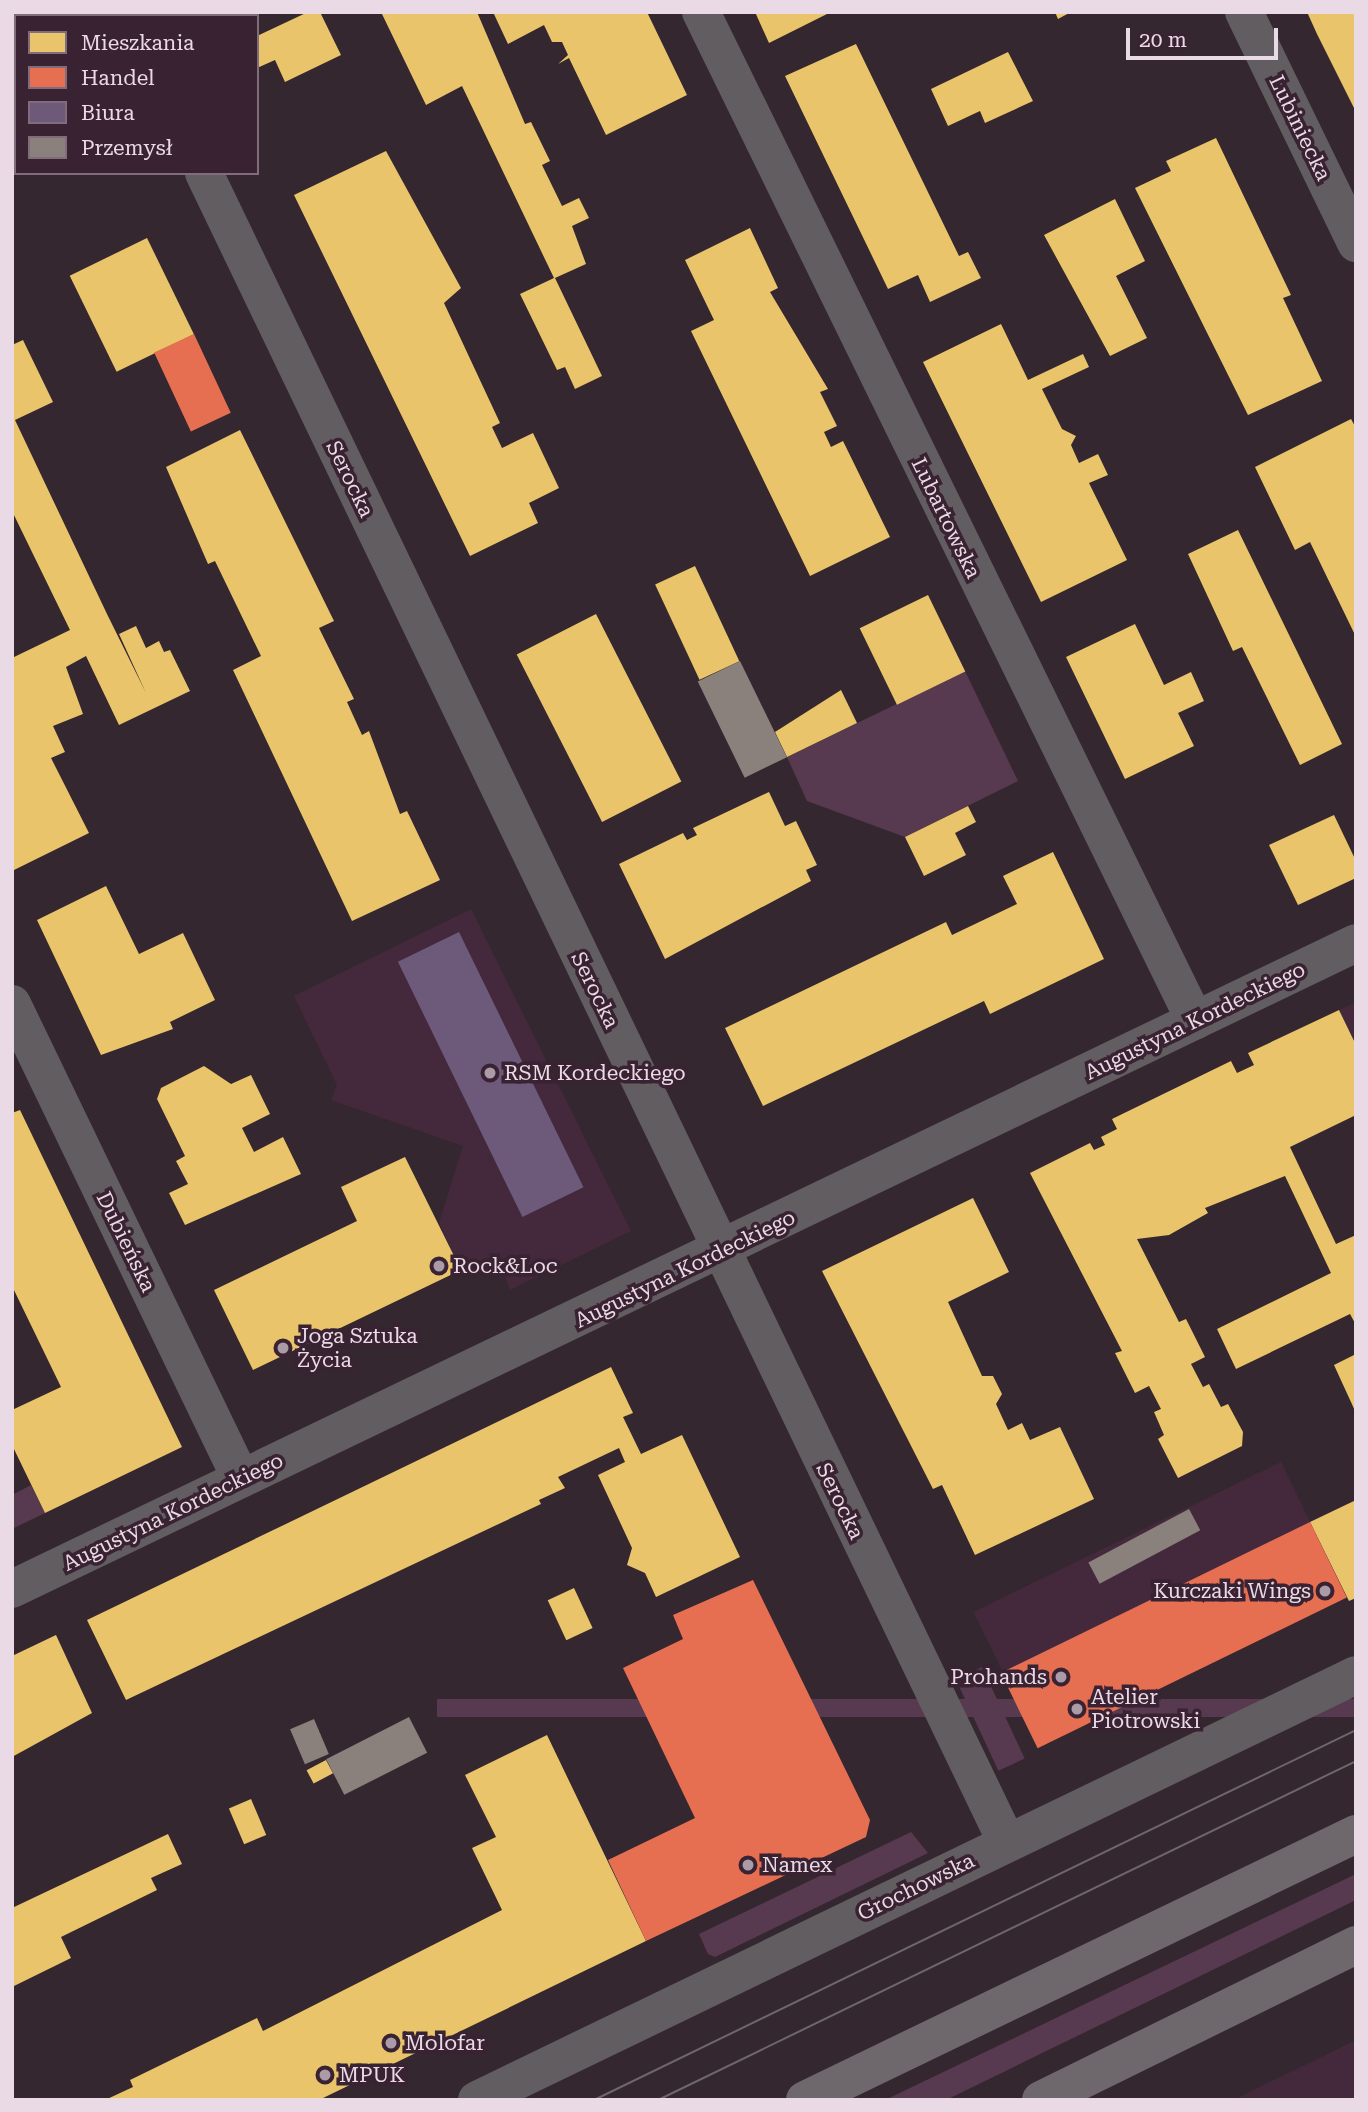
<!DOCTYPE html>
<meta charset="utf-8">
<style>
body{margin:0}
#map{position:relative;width:1368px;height:2112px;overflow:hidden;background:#342730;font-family:"Roboto Serif",serif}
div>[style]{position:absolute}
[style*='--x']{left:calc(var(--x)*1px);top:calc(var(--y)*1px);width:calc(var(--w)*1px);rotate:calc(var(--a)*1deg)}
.built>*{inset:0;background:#44293c;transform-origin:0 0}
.green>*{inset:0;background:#583a50;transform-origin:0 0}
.homes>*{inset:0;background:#e9c46a;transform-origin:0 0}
.shops>*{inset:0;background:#e76f51;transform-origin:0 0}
.offices>*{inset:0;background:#6d597a;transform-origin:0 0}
.industry>*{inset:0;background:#8a817c;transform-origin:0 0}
.minor>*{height:38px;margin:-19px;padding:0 19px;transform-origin:19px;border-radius:19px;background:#625d61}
.major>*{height:38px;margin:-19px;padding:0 19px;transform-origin:19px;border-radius:19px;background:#6e676c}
.tram>*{height:2px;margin:-1px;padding:0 1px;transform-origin:1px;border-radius:1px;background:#6d676c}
.dots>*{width:19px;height:19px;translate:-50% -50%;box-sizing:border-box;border:4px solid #392232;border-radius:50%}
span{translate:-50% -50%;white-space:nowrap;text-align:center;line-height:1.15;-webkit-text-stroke:7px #392232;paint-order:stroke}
.street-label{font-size:21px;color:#eadae5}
.poi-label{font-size:21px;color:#eadae5}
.left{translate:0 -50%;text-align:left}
.right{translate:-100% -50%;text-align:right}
.frame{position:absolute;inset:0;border:14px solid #eadae5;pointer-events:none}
.legend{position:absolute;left:14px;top:14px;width:245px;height:161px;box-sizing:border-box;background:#392232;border:2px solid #806c7a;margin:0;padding:9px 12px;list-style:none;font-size:21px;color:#eadae5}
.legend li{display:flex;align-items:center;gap:14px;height:35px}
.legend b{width:35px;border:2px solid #806c7a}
.scale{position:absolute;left:1126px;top:28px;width:152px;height:32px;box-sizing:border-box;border:4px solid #eadae5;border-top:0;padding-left:9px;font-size:21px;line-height:24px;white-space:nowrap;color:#eadae5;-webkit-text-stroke:5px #392232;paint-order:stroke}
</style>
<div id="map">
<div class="built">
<i style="clip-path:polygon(471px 909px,631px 1231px,510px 1290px,496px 1255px,461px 1271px,439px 1223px,463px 1146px,331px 1100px,337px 1085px,294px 996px)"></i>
<i style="clip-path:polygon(1356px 1002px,1356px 1045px,1339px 1010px)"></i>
<i style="left:1281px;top:1462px;width:150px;height:342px;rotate:64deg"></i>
<i style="clip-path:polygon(1356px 2040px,1356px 2100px,1233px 2100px)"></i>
</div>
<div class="green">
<i style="clip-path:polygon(965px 671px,1018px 781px,905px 837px,807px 801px,787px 757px)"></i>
<i style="clip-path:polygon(31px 1485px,45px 1513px,12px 1529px,12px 1495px)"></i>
<i style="left:982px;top:1667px;width:101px;height:29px;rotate:65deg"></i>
<i style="left:1356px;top:1699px;width:18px;height:919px;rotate:90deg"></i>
<i style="clip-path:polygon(911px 1832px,928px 1853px,715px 1957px,708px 1954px,699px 1934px)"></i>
<i style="clip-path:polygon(1356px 1874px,1356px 1900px,946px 2100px,885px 2100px)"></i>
</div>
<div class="homes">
<i style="clip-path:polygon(12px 12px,39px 16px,16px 16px,12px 68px)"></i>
<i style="clip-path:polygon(308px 12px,320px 12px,341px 55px,285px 82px,275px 60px,257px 68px,257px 36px)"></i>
<i style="clip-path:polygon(381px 12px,477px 12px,525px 124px,531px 122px,550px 161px,542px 165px,562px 206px,579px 198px,589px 218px,572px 226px,586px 264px,555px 278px,602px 376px,575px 389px,565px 367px,557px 370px,520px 294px,554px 278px,462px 86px,426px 105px)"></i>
<i style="clip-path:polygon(493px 12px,647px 12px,687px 95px,606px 135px,569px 58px,558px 64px,568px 55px,562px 42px,552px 42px,544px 25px,508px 44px)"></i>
<i style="clip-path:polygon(755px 12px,831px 12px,769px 43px)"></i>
<i style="clip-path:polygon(1055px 12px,1071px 12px,1058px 19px)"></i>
<i style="clip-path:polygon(1307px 12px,1356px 12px,1356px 112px,1317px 34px)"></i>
<i style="clip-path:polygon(856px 44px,959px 256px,968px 252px,981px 278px,930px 302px,918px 275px,888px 289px,785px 76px)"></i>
<i style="clip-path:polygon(1008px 52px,1033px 101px,985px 123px,980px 111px,948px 126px,931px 89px)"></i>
<i style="clip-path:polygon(1216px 138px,1291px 295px,1283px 298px,1322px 381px,1248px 415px,1135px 188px,1171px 171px,1166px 161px)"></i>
<i style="clip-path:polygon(386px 151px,461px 288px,444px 303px,500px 423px,492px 427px,502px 448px,533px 433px,559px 488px,529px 503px,538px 523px,470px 556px,294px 195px)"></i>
<i style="clip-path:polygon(1115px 199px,1145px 261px,1116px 276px,1147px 338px,1110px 356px,1044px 235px)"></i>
<i style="clip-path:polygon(750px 228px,778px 288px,770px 292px,828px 389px,820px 392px,837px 426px,824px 432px,831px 447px,843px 441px,890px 537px,810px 576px,691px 331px,714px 320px,685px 260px)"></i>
<i style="left:147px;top:238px;width:107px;height:86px;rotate:64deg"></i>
<i style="clip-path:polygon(1001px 324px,1028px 380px,1083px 354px,1089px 367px,1042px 389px,1062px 429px,1076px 436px,1071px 445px,1079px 463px,1098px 454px,1108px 475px,1089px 483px,1127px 560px,1041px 602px,923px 362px)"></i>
<i style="clip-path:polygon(23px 340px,53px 402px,15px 420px,107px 614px,146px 693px,119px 634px,136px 626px,146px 648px,159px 641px,164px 652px,170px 650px,190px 691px,119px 725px,86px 656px,66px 667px,83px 714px,53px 726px,65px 752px,51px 758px,89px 833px,12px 871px,12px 658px,70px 630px,12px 511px,12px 345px)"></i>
<i style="clip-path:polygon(1351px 419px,1356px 428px,1356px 637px,1310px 542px,1295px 550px,1255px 467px)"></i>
<i style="clip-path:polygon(240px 430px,334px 621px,319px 628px,354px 699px,347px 702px,362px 735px,369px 731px,400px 814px,407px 811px,440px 880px,352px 921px,233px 670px,261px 656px,215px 561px,208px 564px,166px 467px)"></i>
<i style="clip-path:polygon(1238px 530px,1342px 744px,1300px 765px,1242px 647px,1233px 651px,1188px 554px)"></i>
<i style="left:695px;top:566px;width:105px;height:44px;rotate:65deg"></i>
<i style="left:928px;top:595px;width:85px;height:76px;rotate:64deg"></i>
<i style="left:596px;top:614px;width:188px;height:89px;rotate:63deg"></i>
<i style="clip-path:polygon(1135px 624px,1164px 685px,1191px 672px,1204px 701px,1178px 713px,1194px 746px,1125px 779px,1066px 657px)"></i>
<i style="clip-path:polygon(841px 690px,857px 723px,787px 757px,775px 732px)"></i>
<i style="clip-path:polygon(769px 792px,785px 826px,796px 821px,817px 865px,806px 870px,811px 881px,665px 959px,619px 864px,683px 833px,687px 840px,697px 835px,693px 828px)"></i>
<i style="clip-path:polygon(968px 806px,976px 822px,955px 833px,966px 855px,924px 876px,905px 837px)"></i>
<i style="clip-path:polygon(1334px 815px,1356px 861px,1356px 878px,1298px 905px,1269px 845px)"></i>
<i style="clip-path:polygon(1053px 852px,1104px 959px,990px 1014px,984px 1001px,763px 1106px,725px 1028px,946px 922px,952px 935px,1017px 904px,1003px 876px)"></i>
<i style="clip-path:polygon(106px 886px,139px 954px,183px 933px,215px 1000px,170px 1022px,173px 1029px,101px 1055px,37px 920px)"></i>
<i style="clip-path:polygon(1339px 1010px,1356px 1045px,1356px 1115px,1290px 1147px,1336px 1244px,1356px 1235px,1356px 1325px,1350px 1314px,1236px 1369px,1217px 1329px,1331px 1273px,1285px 1176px,1205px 1208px,1208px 1213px,1169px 1235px,1137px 1239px,1179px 1322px,1186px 1319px,1205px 1357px,1191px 1364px,1203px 1387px,1209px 1384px,1221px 1407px,1228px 1404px,1243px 1432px,1242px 1446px,1178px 1478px,1158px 1439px,1164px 1435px,1154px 1412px,1161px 1409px,1149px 1386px,1135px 1393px,1115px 1353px,1122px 1351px,1030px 1173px,1090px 1143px,1094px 1150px,1105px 1145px,1101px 1137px,1117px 1129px,1112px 1119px,1231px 1061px,1237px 1073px,1254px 1065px,1248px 1053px)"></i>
<i style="clip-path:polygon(204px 1066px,231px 1084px,251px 1075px,270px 1114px,242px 1128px,254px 1152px,283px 1137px,301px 1174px,185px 1225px,169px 1193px,188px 1184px,176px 1161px,185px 1156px,157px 1099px,161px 1088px)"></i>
<i style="clip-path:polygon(20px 1110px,182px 1447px,45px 1513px,12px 1445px,12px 1410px,61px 1387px,12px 1286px,12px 1113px)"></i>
<i style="clip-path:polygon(405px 1157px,461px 1270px,253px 1370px,214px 1290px,357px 1221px,341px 1187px)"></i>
<i style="clip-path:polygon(973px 1198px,1009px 1272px,948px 1302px,982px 1376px,993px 1376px,1002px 1394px,996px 1404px,1008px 1430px,1022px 1423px,1030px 1440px,1060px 1427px,1094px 1499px,975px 1555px,942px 1485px,933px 1489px,822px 1271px)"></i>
<i style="clip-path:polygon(1356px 1354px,1356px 1413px,1334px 1365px)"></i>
<i style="clip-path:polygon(611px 1367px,633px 1413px,623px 1417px,641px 1454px,682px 1435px,740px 1557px,656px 1597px,645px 1573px,627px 1565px,632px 1548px,598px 1475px,625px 1462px,619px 1448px,558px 1477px,565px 1488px,539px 1500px,541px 1504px,126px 1700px,87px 1620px)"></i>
<i style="clip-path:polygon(1356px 1500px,1356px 1598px,1349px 1601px,1310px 1522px)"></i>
<i style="left:574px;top:1588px;width:44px;height:29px;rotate:65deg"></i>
<i style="clip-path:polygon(56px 1635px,92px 1713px,12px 1757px,12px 1656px)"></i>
<i style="clip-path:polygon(547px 1735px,646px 1941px,319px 2100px,105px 2100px,133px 2087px,130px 2080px,257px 2018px,263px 2031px,502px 1910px,472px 1848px,496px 1837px,465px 1775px)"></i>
<i style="left:326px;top:1760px;width:15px;height:22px;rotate:62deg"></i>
<i style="left:251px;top:1799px;width:39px;height:24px;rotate:67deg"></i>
<i style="clip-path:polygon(168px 1834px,182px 1864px,151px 1878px,157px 1890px,61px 1937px,71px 1958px,12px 1987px,12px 1908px)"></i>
</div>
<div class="shops">
<i style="left:194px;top:334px;width:87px;height:44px;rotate:65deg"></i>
<i style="left:1310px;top:1522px;width:84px;height:344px;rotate:64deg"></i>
<i style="clip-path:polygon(753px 1580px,870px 1820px,866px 1837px,646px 1941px,608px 1860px,695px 1818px,623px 1668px,683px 1639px,673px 1615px)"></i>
</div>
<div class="offices">
<i style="left:459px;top:932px;width:284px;height:68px;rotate:64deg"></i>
</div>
<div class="industry">
<i style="left:740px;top:661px;width:107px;height:47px;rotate:64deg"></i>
<i style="left:1189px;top:1509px;width:24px;height:114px;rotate:62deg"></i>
<i style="left:409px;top:1717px;width:40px;height:93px;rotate:63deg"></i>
<i style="left:314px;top:1719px;width:38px;height:26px;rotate:67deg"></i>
</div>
<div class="minor">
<i style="--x:126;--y:12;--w:4;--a:63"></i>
<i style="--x:701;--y:12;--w:1123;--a:63.91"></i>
<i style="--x:1244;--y:12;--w:257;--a:64.1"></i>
<i style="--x:204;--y:173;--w:1853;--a:64.32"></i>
<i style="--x:12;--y:1004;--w:527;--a:64.26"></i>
<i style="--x:12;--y:1589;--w:1491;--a:-25.67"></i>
<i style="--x:477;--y:2100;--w:976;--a:-25.8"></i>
</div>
<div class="major">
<i style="--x:805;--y:2100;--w:612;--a:-25.77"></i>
<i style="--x:1041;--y:2100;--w:351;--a:-26.2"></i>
</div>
<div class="tram">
<i style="--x:594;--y:2100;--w:847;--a:-25.9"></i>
<i style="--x:658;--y:2100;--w:776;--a:-25.9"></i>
</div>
<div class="dots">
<i style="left:490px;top:1073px;background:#aa9ba6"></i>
<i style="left:439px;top:1266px;background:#aa9ba6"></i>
<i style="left:283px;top:1348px;background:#aa9ba6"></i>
<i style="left:1325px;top:1591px;background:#aa9ba6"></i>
<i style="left:1061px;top:1677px;background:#aa9ba6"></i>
<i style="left:1077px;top:1709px;background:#aa9ba6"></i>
<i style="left:748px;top:1865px;background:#aa9ba6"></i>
<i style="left:391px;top:2043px;background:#aa9ba6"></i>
<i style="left:325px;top:2075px;background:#aa9ba6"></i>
</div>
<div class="street-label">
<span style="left:1300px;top:128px;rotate:64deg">Lubiniecka</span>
<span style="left:350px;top:479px;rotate:64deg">Serocka</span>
<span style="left:946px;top:518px;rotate:64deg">Lubartowska</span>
<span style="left:595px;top:990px;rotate:64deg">Serocka</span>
<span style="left:1195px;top:1021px;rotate:-26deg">Augustyna Kordeckiego</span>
<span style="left:126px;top:1242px;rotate:64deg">Dubieńska</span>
<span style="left:685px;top:1269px;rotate:-26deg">Augustyna Kordeckiego</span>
<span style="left:840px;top:1501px;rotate:64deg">Serocka</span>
<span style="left:173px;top:1512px;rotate:-26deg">Augustyna Kordeckiego</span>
<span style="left:916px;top:1887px;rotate:-26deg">Grochowska</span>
</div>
<div class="poi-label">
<span class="left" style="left:504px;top:1073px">RSM Kordeckiego</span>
<span class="left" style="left:453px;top:1266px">Rock&amp;Loc</span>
<span class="left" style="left:297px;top:1348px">Joga Sztuka<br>Życia</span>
<span class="right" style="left:1311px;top:1591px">Kurczaki Wings</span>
<span class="right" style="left:1047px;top:1677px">Prohands</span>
<span class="left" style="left:1091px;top:1709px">Atelier<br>Piotrowski</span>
<span class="left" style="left:762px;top:1865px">Namex</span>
<span class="left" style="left:405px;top:2043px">Molofar</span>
<span class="left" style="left:339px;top:2075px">MPUK</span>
</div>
<div class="frame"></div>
<ul class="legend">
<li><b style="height:19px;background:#e9c46a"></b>Mieszkania</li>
<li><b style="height:19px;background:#e76f51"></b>Handel</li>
<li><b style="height:19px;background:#6d597a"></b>Biura</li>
<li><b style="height:19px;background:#8a817c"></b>Przemysł</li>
</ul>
<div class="scale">20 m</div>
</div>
